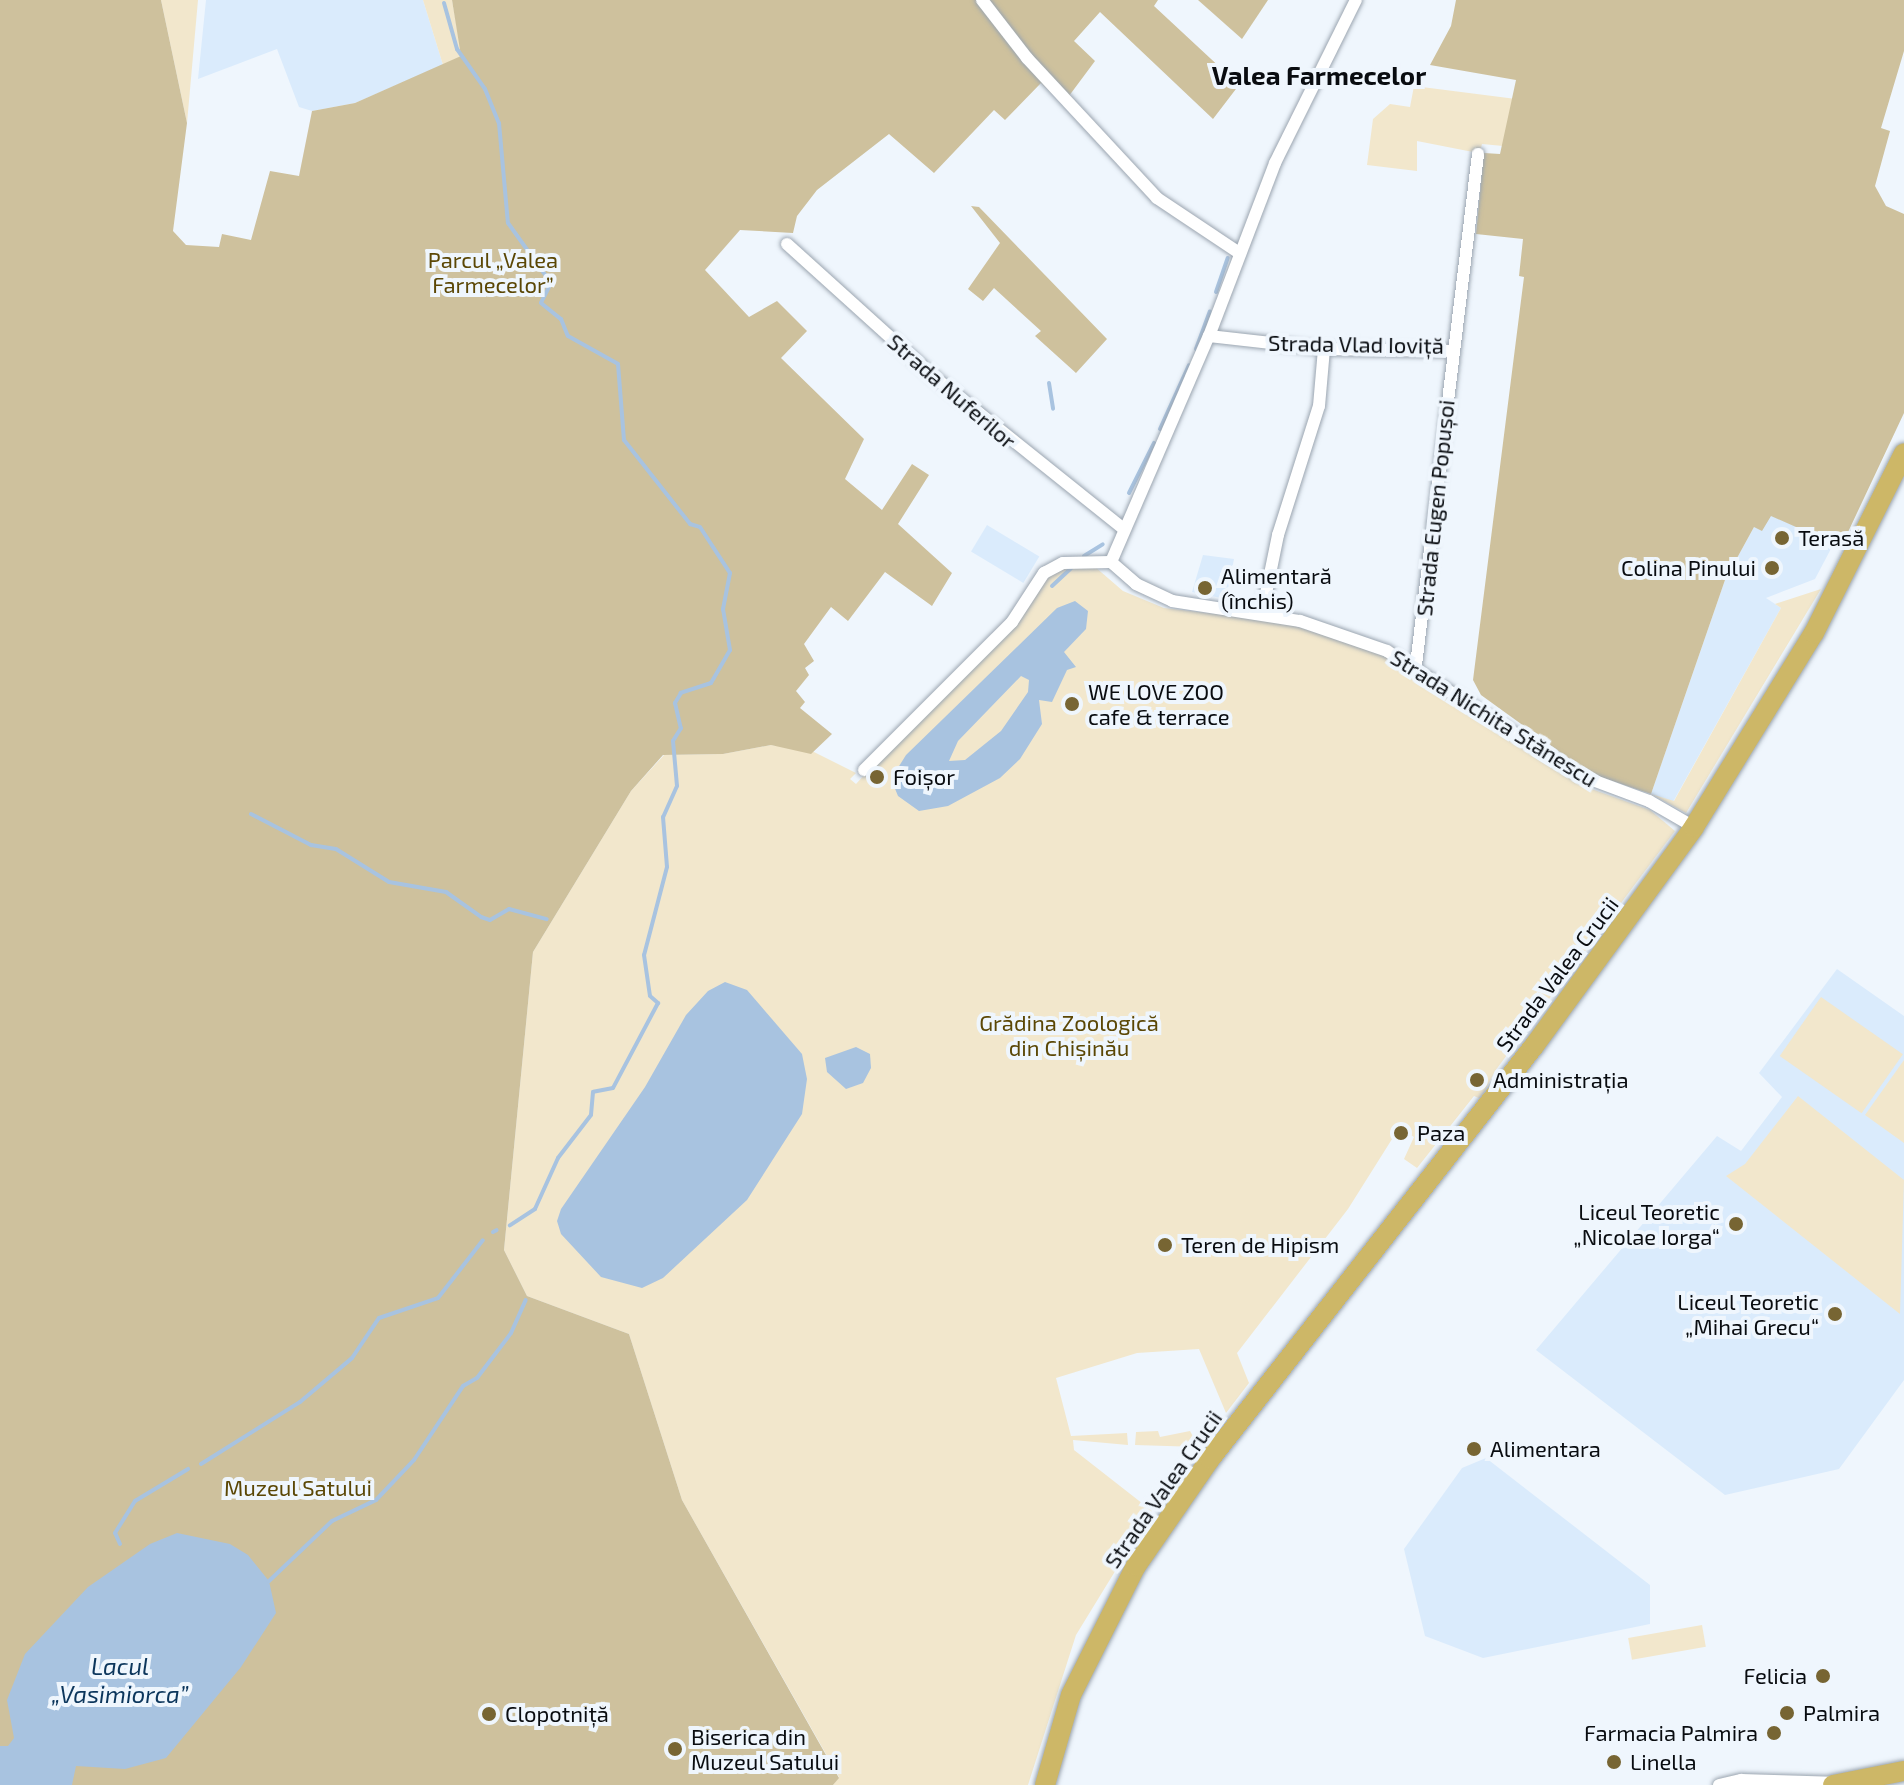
<!DOCTYPE html>
<meta charset="utf-8">
<style>
body{margin:0}
#map{position:relative;width:1904px;height:1785px;overflow:hidden;background:#eff6fd;font-family:"Exo 2",sans-serif}
div>[style]{position:absolute}
[style*='--x']{left:calc(var(--x)*1px);top:calc(var(--y)*1px);width:calc(var(--w)*1px);rotate:calc(var(--a)*1deg)}
.built>*{inset:0;background:#daebfc;transform-origin:0 0}
.green>*{inset:0;background:#f2e7cc;transform-origin:0 0}
.forest>*{inset:0;background:#cec19d}
.water>*{inset:0;background:#a8c3e0}
.stream>*{height:4px;margin:-2px;padding:0 2px;transform-origin:2px;border-radius:2px;background:#a8c3e0}
.roads{filter:drop-shadow(0 0 2px #9ba5b0) drop-shadow(0 0 2px #9ba5b0)}
.minor>*{height:12px;margin:-6px;padding:0 6px;transform-origin:6px;border-radius:6px;background:#fff}
.primary>*{height:20px;margin:-10px;padding:0 10px;transform-origin:10px;border-radius:10px;background:#cdb767}
.dots>*{width:22px;height:22px;translate:-50% -50%;box-sizing:border-box;border:4px solid #eff6fd;border-radius:50%}
span{translate:-50% -50%;white-space:nowrap;text-align:center;line-height:1.15;-webkit-text-stroke:8px #eff6fd;paint-order:stroke}
.park-label{font-size:22px;color:#5b4705}
.street-label{font-size:22px;color:#090c10}
.poi-label{font-size:22px;color:#090c10}
.left{translate:0 -50%;text-align:left}
.right{translate:-100% -50%;text-align:right}
.water-label{font-size:24px;color:#0c365c;font-style:italic}
.quarter-label{font-size:26px;color:#090c10;font-weight:700}
</style>
<div id="map">
<div class="built">
<i style="clip-path:polygon(206px 0,423px 0,443px 65px,355px 103px,312px 111px,299px 107px,277px 49px,198px 79px)"></i>
<i style="clip-path:polygon(1770px 515px,1834px 543px,1815px 579px,1766px 598px,1781px 608px,1673px 802px,1651px 794px,1725px 580px,1754px 527px)"></i>
<i style="left:987px;top:525px;width:61px;height:31px;rotate:31deg"></i>
<i style="clip-path:polygon(1203px 555px,1234px 559px,1226px 599px,1192px 592px)"></i>
<i style="clip-path:polygon(1837px 969px,1904px 1016px,1904px 1380px,1839px 1469px,1725px 1495px,1536px 1350px,1717px 1136px,1741px 1151px,1782px 1097px,1759px 1073px)"></i>
<i style="clip-path:polygon(1486px 1458px,1650px 1585px,1650px 1624px,1483px 1658px,1425px 1636px,1404px 1549px,1462px 1468px)"></i>
</div>
<div class="green">
<i style="clip-path:polygon(161px 0,198px 0,187px 123px)"></i>
<i style="clip-path:polygon(423px 0,452px 0,462px 56px,443px 65px)"></i>
<i style="clip-path:polygon(1414px 86px,1516px 99px,1514px 147px,1482px 144px,1480px 151px,1473px 152px,1417px 141px,1417px 171px,1367px 165px,1373px 119px,1390px 104px,1410px 107px)"></i>
<i style="clip-path:polygon(1094px 566px,1123px 591px,1164px 608px,1279px 621px,1371px 650px,1402px 665px,1586px 787px,1650px 810px,1675px 831px,1495px 1071px,1481px 1099px,1474px 1096px,1417px 1168px,1404px 1159px,1414px 1137px,1399px 1128px,1348px 1209px,1237px 1353px,1249px 1383px,1226px 1413px,1199px 1349px,1137px 1353px,1056px 1378px,1071px 1436px,1127px 1433px,1128px 1445px,1073px 1440px,1074px 1450px,1152px 1511px,1076px 1635px,1028px 1785px,833px 1785px,839px 1777px,682px 1500px,629px 1334px,527px 1296px,504px 1250px,533px 952px,631px 791px,664px 755px,723px 754px,771px 745px,812px 751px,856px 773px,850px 779px,856px 784px,1046px 578px,1063px 568px)"></i>
<i style="clip-path:polygon(1821px 589px,1686px 813px,1651px 794px,1674px 801px,1781px 608px,1775px 604px)"></i>
<i style="left:1821px;top:997px;width:100px;height:72px;rotate:35deg"></i>
<i style="clip-path:polygon(1904px 1060px,1904px 1143px,1865px 1115px)"></i>
<i style="clip-path:polygon(1798px 1096px,1904px 1180px,1900px 1314px,1726px 1176px,1745px 1164px)"></i>
<i style="clip-path:polygon(1158px 1431px,1160px 1437px,1190px 1431px,1199px 1447px,1135px 1445px,1136px 1432px)"></i>
<i style="left:1702px;top:1625px;width:22px;height:75px;rotate:80deg"></i>
</div>
<div class="forest">
<i style="clip-path:polygon(0 0,161px 0,187px 123px,173px 231px,186px 245px,219px 247px,222px 234px,251px 240px,270px 171px,299px 176px,312px 111px,355px 103px,461px 56px,452px 0,1158px 0,1154px 6px,1239px 85px,1213px 119px,1100px 12px,1074px 41px,1095px 61px,1063px 104px,1041px 83px,1005px 120px,994px 110px,934px 173px,889px 134px,817px 190px,797px 216px,793px 233px,740px 230px,705px 270px,749px 317px,777px 301px,807px 331px,781px 358px,864px 439px,845px 479px,882px 510px,912px 464px,929px 475px,898px 524px,952px 573px,932px 606px,885px 572px,848px 621px,831px 607px,804px 644px,814px 661px,805px 668px,809px 675px,796px 691px,805px 702px,800px 708px,832px 734px,811px 754px,771px 745px,723px 754px,663px 755px,631px 791px,533px 952px,504px 1250px,527px 1296px,629px 1334px,682px 1500px,839px 1778px,833px 1785px,0 1785px)"></i>
<i style="clip-path:polygon(1198px 0,1268px 0,1242px 39px)"></i>
<i style="clip-path:polygon(1456px 0,1904px 0,1904px 51px,1881px 128px,1890px 131px,1875px 186px,1886px 206px,1904px 214px,1904px 413px,1841px 547px,1771px 516px,1762px 531px,1754px 527px,1725px 580px,1651px 794px,1589px 773px,1481px 695px,1473px 680px,1524px 277px,1519px 276px,1523px 239px,1476px 234px,1484px 153px,1500px 154px,1516px 80px,1430px 65px,1451px 26px)"></i>
<i style="clip-path:polygon(971px 206px,979px 207px,1107px 339px,1076px 373px,1035px 336px,1041px 331px,994px 288px,983px 301px,968px 289px,1000px 243px)"></i>
</div>
<div class="water">
<i style="clip-path:polygon(evenodd,1075px 601px,1088px 611px,1086px 629px,1064px 652px,1076px 667px,1067px 670px,1052px 702px,1039px 700px,1042px 724px,1020px 759px,1000px 778px,948px 806px,919px 811px,898px 796px,891px 779px,906px 755px,1057px 608px,1075px 601px,1021px 676px,1029px 680px,1028px 692px,1001px 731px,965px 760px,949px 761px,958px 741px,1021px 676px)"></i>
<i style="clip-path:polygon(725px 982px,747px 990px,802px 1054px,807px 1079px,802px 1114px,747px 1200px,663px 1278px,642px 1288px,601px 1277px,561px 1234px,557px 1221px,561px 1209px,645px 1087px,686px 1015px,708px 991px)"></i>
<i style="clip-path:polygon(856px 1047px,870px 1054px,871px 1068px,863px 1083px,846px 1089px,827px 1072px,825px 1058px)"></i>
<i style="clip-path:polygon(177px 1533px,230px 1544px,248px 1555px,269px 1581px,276px 1613px,241px 1667px,166px 1758px,125px 1769px,76px 1766px,72px 1785px,0 1785px,0 1746px,8px 1746px,14px 1738px,7px 1700px,25px 1654px,88px 1587px,150px 1544px)"></i>
</div>
<div class="stream">
<i style="--x:444;--y:3;--w:48;--a:74.2"></i>
<i style="--x:457;--y:49;--w:49;--a:55"></i>
<i style="--x:485;--y:89;--w:37;--a:68"></i>
<i style="--x:499;--y:123;--w:100;--a:84.9"></i>
<i style="--x:508;--y:223;--w:74;--a:54.4"></i>
<i style="--x:551;--y:283;--w:22;--a:117"></i>
<i style="--x:541;--y:303;--w:26;--a:39"></i>
<i style="--x:561;--y:319;--w:18;--a:68"></i>
<i style="--x:568;--y:336;--w:57;--a:29.2"></i>
<i style="--x:618;--y:364;--w:76;--a:85.5"></i>
<i style="--x:624;--y:440;--w:107;--a:51.8"></i>
<i style="--x:690;--y:524;--w:10;--a:17"></i>
<i style="--x:700;--y:527;--w:55;--a:56.9"></i>
<i style="--x:730;--y:573;--w:37;--a:101"></i>
<i style="--x:723;--y:609;--w:42;--a:80.3"></i>
<i style="--x:730;--y:650;--w:38;--a:120"></i>
<i style="--x:711;--y:683;--w:32;--a:162"></i>
<i style="--x:681;--y:693;--w:12;--a:121"></i>
<i style="--x:675;--y:703;--w:26;--a:77"></i>
<i style="--x:681;--y:728;--w:15;--a:122"></i>
<i style="--x:673;--y:741;--w:45;--a:84.9"></i>
<i style="--x:677;--y:786;--w:34;--a:114"></i>
<i style="--x:663;--y:817;--w:50;--a:85.4"></i>
<i style="--x:667;--y:867;--w:91;--a:104.6"></i>
<i style="--x:644;--y:955;--w:41;--a:81.7"></i>
<i style="--x:650;--y:996;--w:11;--a:41"></i>
<i style="--x:658;--y:1003;--w:96;--a:117.9"></i>
<i style="--x:613;--y:1088;--w:20;--a:169"></i>
<i style="--x:593;--y:1092;--w:23;--a:95"></i>
<i style="--x:591;--y:1115;--w:54;--a:127.5"></i>
<i style="--x:558;--y:1158;--w:56;--a:114.3"></i>
<i style="--x:535;--y:1209;--w:30;--a:147"></i>
<i style="--x:1216;--y:292;--w:36;--a:-71"></i>
<i style="--x:1196;--y:349;--w:40;--a:-69.8"></i>
<i style="--x:1049;--y:383;--w:26;--a:81"></i>
<i style="--x:1160;--y:429;--w:70;--a:-65.6"></i>
<i style="--x:1129;--y:493;--w:56;--a:-63.4"></i>
<i style="--x:1084;--y:556;--w:22;--a:-32"></i>
<i style="--x:1052;--y:586;--w:26;--a:-43"></i>
<i style="--x:251;--y:814;--w:68;--a:27.3"></i>
<i style="--x:311;--y:845;--w:25;--a:9"></i>
<i style="--x:336;--y:849;--w:62;--a:31.9"></i>
<i style="--x:389;--y:882;--w:58;--a:10"></i>
<i style="--x:446;--y:892;--w:43;--a:35.5"></i>
<i style="--x:481;--y:917;--w:9;--a:18"></i>
<i style="--x:490;--y:920;--w:22;--a:-30"></i>
<i style="--x:509;--y:909;--w:39;--a:15"></i>
<i style="--x:493;--y:1232;--w:4;--a:-27"></i>
<i style="--x:201;--y:1464;--w:117;--a:-32.1"></i>
<i style="--x:300;--y:1402;--w:68;--a:-40.2"></i>
<i style="--x:352;--y:1358;--w:48;--a:-56"></i>
<i style="--x:379;--y:1318;--w:62;--a:-18.7"></i>
<i style="--x:438;--y:1298;--w:73;--a:-52.2"></i>
<i style="--x:120;--y:1544;--w:12;--a:-114"></i>
<i style="--x:115;--y:1533;--w:38;--a:-58"></i>
<i style="--x:135;--y:1501;--w:62;--a:-31.1"></i>
<i style="--x:269;--y:1581;--w:87;--a:-43.6"></i>
<i style="--x:332;--y:1521;--w:49;--a:-25.5"></i>
<i style="--x:376;--y:1500;--w:55;--a:-46.5"></i>
<i style="--x:414;--y:1460;--w:89;--a:-56.5"></i>
<i style="--x:463;--y:1386;--w:16;--a:-30"></i>
<i style="--x:477;--y:1378;--w:56;--a:-52.9"></i>
<i style="--x:511;--y:1333;--w:36;--a:-66"></i>
</div>
<div class="roads">
<div class="minor">
<i style="--x:982;--y:0;--w:73;--a:52.2"></i>
<i style="--x:1027;--y:58;--w:191;--a:47.1"></i>
<i style="--x:1157;--y:198;--w:97;--a:33.7"></i>
<i style="--x:787;--y:244;--w:198;--a:42.1"></i>
<i style="--x:934;--y:377;--w:243;--a:38.7"></i>
<i style="--x:1209;--y:336;--w:116;--a:6.4"></i>
<i style="--x:1324;--y:349;--w:129;--a:0.9"></i>
<i style="--x:1111;--y:562;--w:33;--a:41"></i>
<i style="--x:1136;--y:584;--w:40;--a:25"></i>
<i style="--x:1172;--y:601;--w:130;--a:8.9"></i>
<i style="--x:1300;--y:621;--w:92;--a:19"></i>
<i style="--x:1387;--y:651;--w:229;--a:32.9"></i>
<i style="--x:1579;--y:775;--w:75;--a:20.4"></i>
<i style="--x:1649;--y:801;--w:52;--a:30"></i>
<i style="--x:1111;--y:562;--w:246;--a:-66.6"></i>
<i style="--x:1209;--y:336;--w:185;--a:-69.1"></i>
<i style="--x:1275;--y:163;--w:182;--a:-63.6"></i>
<i style="--x:1262;--y:613;--w:80;--a:-78.4"></i>
<i style="--x:1278;--y:535;--w:135;--a:-72.4"></i>
<i style="--x:1319;--y:406;--w:57;--a:-85"></i>
<i style="--x:1416;--y:665;--w:515;--a:-83.08"></i>
<i style="--x:864;--y:770;--w:209;--a:-45"></i>
<i style="--x:1012;--y:622;--w:59;--a:-56.9"></i>
<i style="--x:1044;--y:573;--w:21;--a:-28"></i>
<i style="--x:1063;--y:563;--w:48;--a:-1.2"></i>
<i style="--x:1719;--y:1785;--w:23;--a:-13"></i>
<i style="--x:1741;--y:1780;--w:99;--a:1.7"></i>
</div>
<div class="primary">
<i style="--x:1045;--y:1785;--w:94;--a:-73.9"></i>
<i style="--x:1071;--y:1695;--w:144;--a:-63.3"></i>
<i style="--x:1136;--y:1566;--w:130;--a:-55.3"></i>
<i style="--x:1210;--y:1459;--w:525;--a:-51.89"></i>
<i style="--x:1534;--y:1046;--w:271;--a:-53.8"></i>
<i style="--x:1694;--y:827;--w:228;--a:-58.3"></i>
<i style="--x:1814;--y:633;--w:201;--a:-63.4"></i>
<i style="--x:1833;--y:1785;--w:72;--a:-11.2"></i>
</div>
</div>
<div class="dots">
<i style="left:1782px;top:538px;background:#776533"></i>
<i style="left:1772px;top:568px;background:#776533"></i>
<i style="left:1205px;top:588px;background:#776533"></i>
<i style="left:1072px;top:704px;background:#776533"></i>
<i style="left:877px;top:777px;background:#776533"></i>
<i style="left:1477px;top:1080px;background:#776533"></i>
<i style="left:1401px;top:1133px;background:#776533"></i>
<i style="left:1736px;top:1224px;background:#776533"></i>
<i style="left:1165px;top:1245px;background:#776533"></i>
<i style="left:1835px;top:1314px;background:#776533"></i>
<i style="left:1474px;top:1449px;background:#776533"></i>
<i style="left:1823px;top:1676px;background:#776533"></i>
<i style="left:1787px;top:1713px;background:#776533"></i>
<i style="left:489px;top:1714px;background:#776533"></i>
<i style="left:1774px;top:1733px;background:#776533"></i>
<i style="left:675px;top:1749px;background:#776533"></i>
<i style="left:1614px;top:1762px;background:#776533"></i>
</div>
<div class="park-label">
<span style="left:493px;top:272px">Parcul „Valea<br>Farmecelor”</span>
<span style="left:1069px;top:1035px">Grădina Zoologică<br>din Chișinău</span>
<span style="left:298px;top:1488px">Muzeul Satului</span>
</div>
<div class="street-label">
<span style="left:1356px;top:344px;rotate:1deg">Strada Vlad Ioviță</span>
<span style="left:952px;top:391px;rotate:41deg">Strada Nuferilor</span>
<span style="left:1435px;top:508px;rotate:-84deg">Strada Eugen Popușoi</span>
<span style="left:1494px;top:718px;rotate:32deg">Strada Nichita Stănescu</span>
<span style="left:1557px;top:974px;rotate:-53deg">Strada Valea Crucii</span>
<span style="left:1163px;top:1489px;rotate:-55deg">Strada Valea Crucii</span>
</div>
<div class="poi-label">
<span class="left" style="left:1798px;top:538px">Terasă</span>
<span class="right" style="left:1756px;top:568px">Colina Pinului</span>
<span class="left" style="left:1221px;top:588px">Alimentară<br>(închis)</span>
<span class="left" style="left:1088px;top:704px">WE LOVE ZOO<br>cafe &amp; terrace</span>
<span class="left" style="left:893px;top:777px">Foișor</span>
<span class="left" style="left:1493px;top:1080px">Administrația</span>
<span class="left" style="left:1417px;top:1133px">Paza</span>
<span class="right" style="left:1720px;top:1224px">Liceul Teoretic<br>„Nicolae Iorga“</span>
<span class="left" style="left:1181px;top:1245px">Teren de Hipism</span>
<span class="right" style="left:1819px;top:1314px">Liceul Teoretic<br>„Mihai Grecu“</span>
<span class="left" style="left:1490px;top:1449px">Alimentara</span>
<span class="right" style="left:1807px;top:1676px">Felicia</span>
<span class="left" style="left:1803px;top:1713px">Palmira</span>
<span class="left" style="left:505px;top:1714px">Clopotniță</span>
<span class="right" style="left:1758px;top:1733px">Farmacia Palmira</span>
<span class="left" style="left:691px;top:1749px">Biserica din<br>Muzeul Satului</span>
<span class="left" style="left:1630px;top:1762px">Linella</span>
</div>
<div class="water-label">
<span style="left:120px;top:1680px">Lacul<br>„Vasimiorca”</span>
</div>
<div class="quarter-label">
<span style="left:1319px;top:75px">Valea Farmecelor</span>
</div>
</div>
